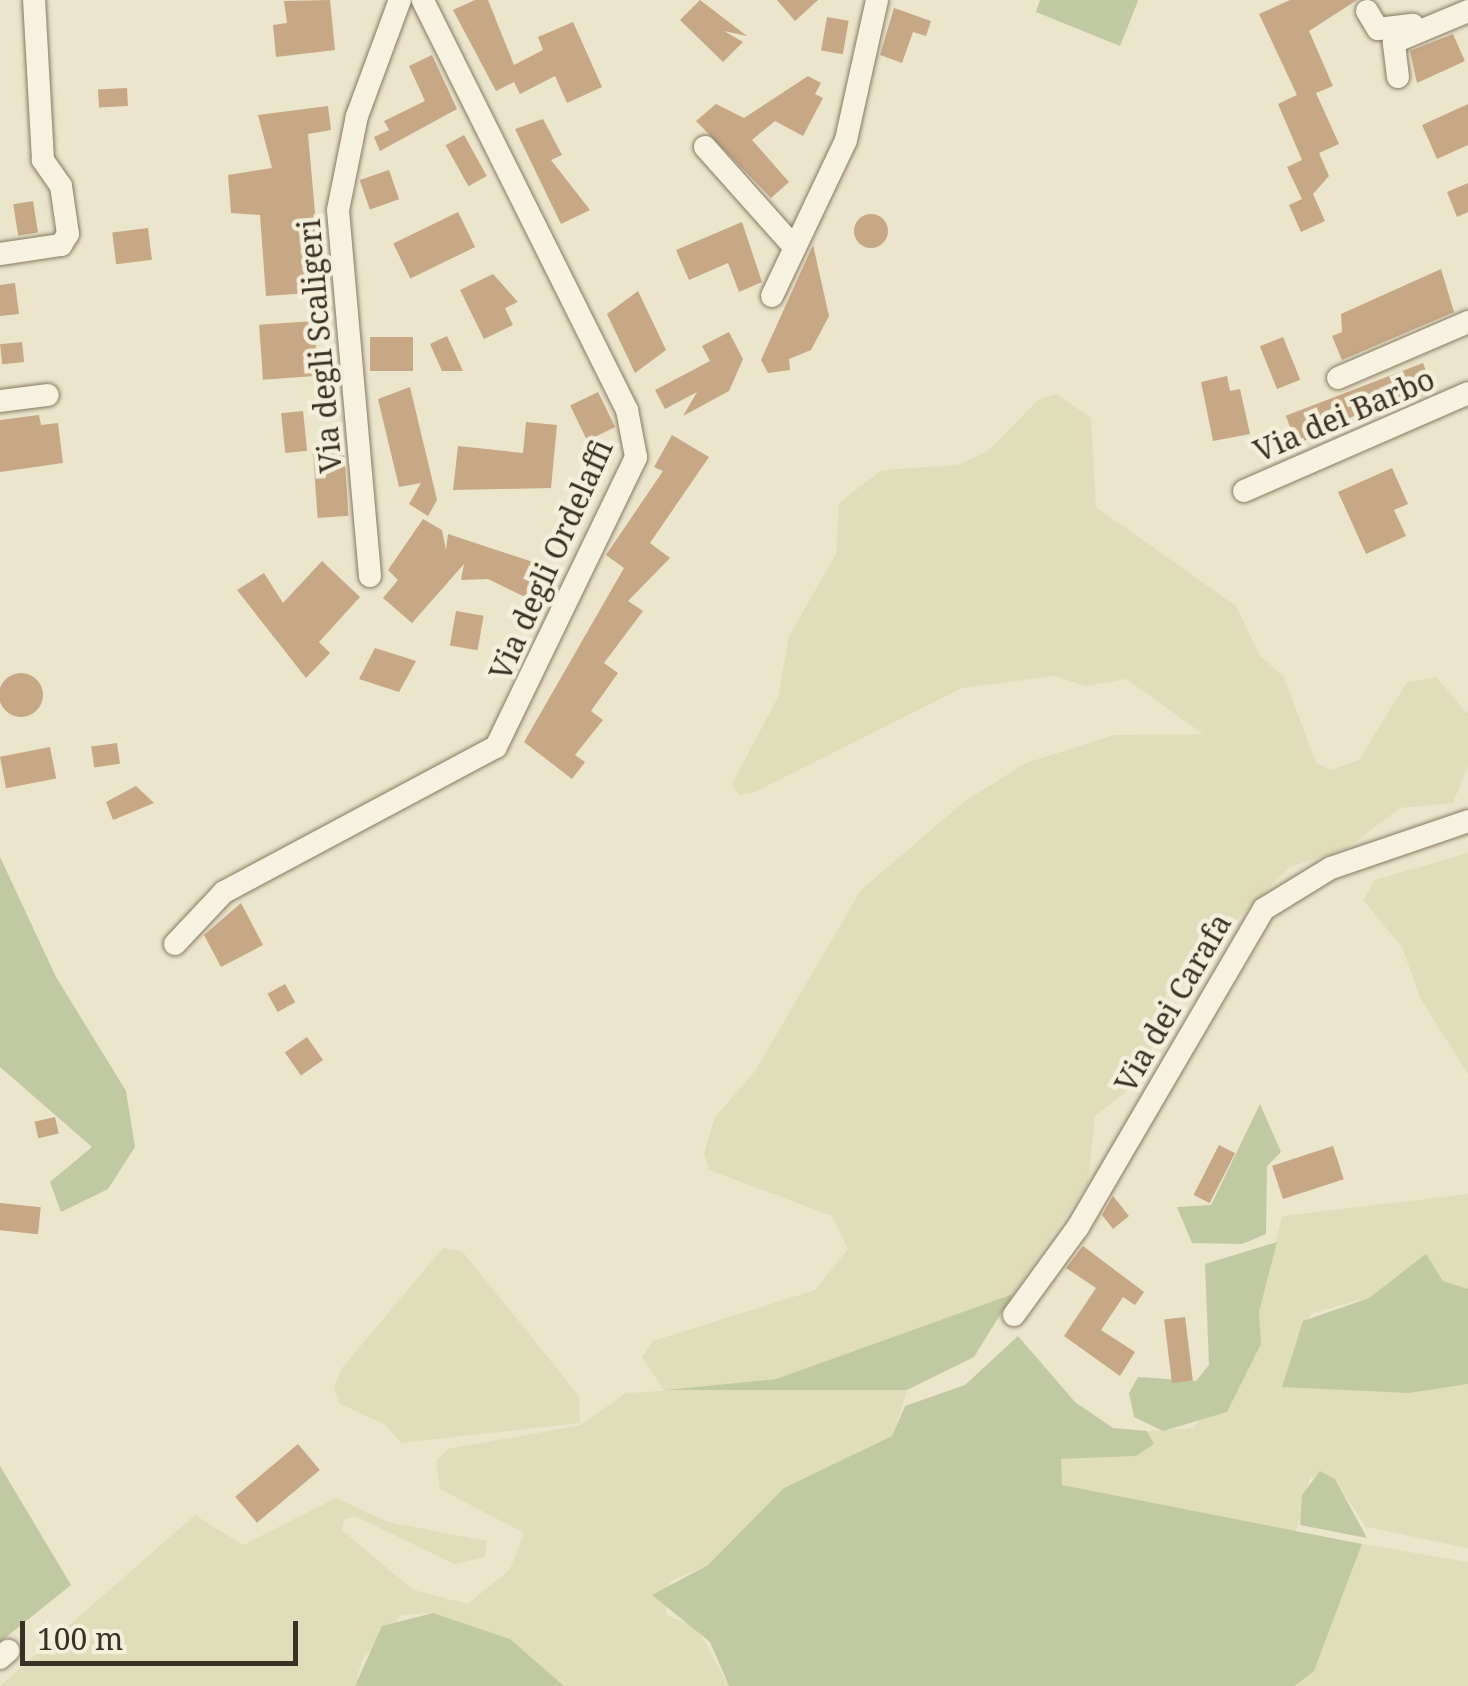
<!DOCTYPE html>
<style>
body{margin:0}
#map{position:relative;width:1468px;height:1686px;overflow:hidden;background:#ebe5cc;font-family:"Noto Serif",serif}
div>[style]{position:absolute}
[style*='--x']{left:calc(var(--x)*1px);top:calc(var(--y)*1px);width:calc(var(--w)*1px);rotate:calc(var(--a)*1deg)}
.farmland>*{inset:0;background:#e0deba}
.green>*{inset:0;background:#c0c9a1}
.building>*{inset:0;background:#c6a786;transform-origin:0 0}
.round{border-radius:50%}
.roads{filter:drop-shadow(0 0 2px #877962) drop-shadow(0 0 2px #877962)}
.minor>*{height:22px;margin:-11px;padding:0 11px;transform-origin:11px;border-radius:11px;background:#f7f2df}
span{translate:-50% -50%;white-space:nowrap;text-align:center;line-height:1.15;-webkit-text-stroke:9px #f3efdb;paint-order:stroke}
.street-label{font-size:30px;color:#3a3023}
.scale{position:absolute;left:20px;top:1621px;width:278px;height:45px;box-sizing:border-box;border:5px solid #3a3023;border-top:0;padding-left:12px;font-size:30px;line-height:35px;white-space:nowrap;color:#3a3023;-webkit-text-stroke:8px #f3efdb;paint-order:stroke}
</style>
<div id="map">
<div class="farmland">
<i style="clip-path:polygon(1057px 394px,1091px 418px,1096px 507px,1236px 606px,1260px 656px,1284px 677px,1316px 763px,1331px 770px,1359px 760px,1407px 682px,1436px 677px,1468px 714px,1468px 766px,1453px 803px,1400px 808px,1347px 848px,1290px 867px,1168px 987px,1145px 1076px,1095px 1116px,1088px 1183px,1013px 1294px,776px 1379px,680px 1389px,907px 1390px,893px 1436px,784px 1488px,708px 1565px,669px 1582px,666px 1615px,696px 1626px,729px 1686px,564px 1686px,510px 1639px,433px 1613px,402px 1615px,362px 1660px,355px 1686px,0 1686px,195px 1515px,243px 1545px,336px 1498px,388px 1522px,487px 1541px,485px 1557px,454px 1564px,355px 1516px,344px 1520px,342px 1530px,413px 1590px,468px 1604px,510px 1569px,524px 1533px,440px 1489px,436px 1461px,448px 1449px,581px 1425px,626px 1393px,664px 1391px,642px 1357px,653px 1341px,815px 1290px,848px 1249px,832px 1216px,709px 1170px,704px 1153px,715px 1117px,755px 1071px,861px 890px,965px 801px,1026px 763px,1114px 735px,1203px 734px,1126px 679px,1086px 686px,1054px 676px,962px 688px,755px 792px,739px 795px,732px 784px,778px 697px,789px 636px,836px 554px,839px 503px,882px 470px,958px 465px,988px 451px,1039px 399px)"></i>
<i style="clip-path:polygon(1468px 853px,1468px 1074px,1420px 998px,1402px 947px,1363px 900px,1375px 880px)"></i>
<i style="clip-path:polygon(1468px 1194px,1468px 1289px,1443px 1281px,1426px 1255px,1369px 1298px,1312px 1313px,1295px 1342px,1409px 1393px,1468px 1384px,1468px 1548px,1366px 1527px,1335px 1480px,1310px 1477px,1296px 1532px,1062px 1485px,1061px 1459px,1136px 1456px,1154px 1444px,1147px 1431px,1193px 1428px,1261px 1344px,1259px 1312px,1282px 1216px)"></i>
<i style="clip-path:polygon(443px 1248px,462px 1251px,579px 1396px,580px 1423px,401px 1443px,384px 1424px,340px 1404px,334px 1387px,342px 1368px)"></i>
<i style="clip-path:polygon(1362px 1544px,1468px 1562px,1468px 1686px,1295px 1686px,1314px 1671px)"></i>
</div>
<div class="green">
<i style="clip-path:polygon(1040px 0,1136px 0,1138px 1px,1120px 46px,1036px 12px)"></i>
<i style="clip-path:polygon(0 857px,56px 977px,126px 1091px,135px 1147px,108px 1189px,61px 1212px,50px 1182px,92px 1147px,0 1067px)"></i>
<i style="clip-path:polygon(1260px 1104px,1281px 1152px,1267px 1166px,1266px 1234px,1242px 1244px,1192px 1243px,1177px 1207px,1211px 1205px)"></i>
<i style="clip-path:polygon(1277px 1242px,1259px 1312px,1261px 1344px,1227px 1412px,1163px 1431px,1134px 1417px,1129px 1393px,1138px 1377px,1196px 1381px,1209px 1365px,1205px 1264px)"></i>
<i style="clip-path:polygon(1426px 1254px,1443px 1281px,1468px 1289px,1468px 1384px,1409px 1393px,1282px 1387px,1303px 1321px,1369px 1298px)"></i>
<i style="clip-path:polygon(1013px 1294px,974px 1357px,907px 1390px,665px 1390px,776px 1379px)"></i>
<i style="clip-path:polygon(1018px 1336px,1075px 1402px,1113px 1428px,1147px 1431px,1154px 1444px,1136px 1456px,1061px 1459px,1062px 1485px,1362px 1544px,1314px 1671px,1295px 1686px,729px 1686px,710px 1642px,652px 1595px,708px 1565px,784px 1488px,892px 1436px,905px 1406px,965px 1385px)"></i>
<i style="clip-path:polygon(0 1466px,71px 1585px,0 1642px)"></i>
<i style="clip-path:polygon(1320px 1471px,1335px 1479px,1367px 1538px,1300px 1525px,1302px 1495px)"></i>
<i style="clip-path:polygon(433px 1613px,510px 1639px,564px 1686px,355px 1686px,382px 1626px)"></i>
</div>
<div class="building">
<i style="clip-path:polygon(330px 0,335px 50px,276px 57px,273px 25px,287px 23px,284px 1px)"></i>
<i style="clip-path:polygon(475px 0,488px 0,514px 65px,543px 50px,538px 37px,573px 22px,602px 87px,567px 103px,555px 76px,520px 94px,514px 82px,496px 91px,453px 10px)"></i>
<i style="clip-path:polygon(700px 0,747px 36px,724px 31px,743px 42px,723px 62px,680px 20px)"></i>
<i style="clip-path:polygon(777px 0,818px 0,795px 21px)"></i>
<i style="clip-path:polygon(1290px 0,1357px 0,1309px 31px,1333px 86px,1316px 93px,1339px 144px,1319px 153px,1329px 176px,1313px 194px,1325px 221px,1301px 232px,1289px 205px,1302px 199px,1287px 167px,1302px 160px,1278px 104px,1297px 95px,1259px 14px)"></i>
<i style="clip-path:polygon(894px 8px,931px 21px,926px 36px,913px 32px,902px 63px,880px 55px)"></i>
<i style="left:827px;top:17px;width:22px;height:34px;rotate:10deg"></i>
<i style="clip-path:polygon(1453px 34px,1465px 61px,1417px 83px,1410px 51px)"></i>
<i style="clip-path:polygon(432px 55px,457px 109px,380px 151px,374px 137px,389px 130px,384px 121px,425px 101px,409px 66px)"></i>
<i style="clip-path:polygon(808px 76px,821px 83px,815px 94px,823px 98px,803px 136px,775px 121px,752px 140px,789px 182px,771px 198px,696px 121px,716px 104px,744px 118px)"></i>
<i style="left:127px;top:88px;width:18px;height:29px;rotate:87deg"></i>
<i style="clip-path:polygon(1468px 104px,1468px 145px,1437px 159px,1422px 125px)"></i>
<i style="clip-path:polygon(328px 106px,331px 130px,308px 134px,322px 292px,266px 296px,260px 215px,231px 213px,228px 175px,272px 168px,258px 115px)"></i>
<i style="clip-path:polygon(543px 119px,562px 155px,551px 160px,590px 210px,561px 224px,515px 129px)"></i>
<i style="left:464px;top:135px;width:47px;height:21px;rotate:61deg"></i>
<i style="left:389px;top:170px;width:31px;height:31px;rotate:71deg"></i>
<i style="clip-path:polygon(1468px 183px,1468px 212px,1457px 217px,1447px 192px)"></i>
<i style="left:33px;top:201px;width:32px;height:20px;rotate:81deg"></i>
<i style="left:458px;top:212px;width:39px;height:72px;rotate:64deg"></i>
<i class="round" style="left:854px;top:214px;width:34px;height:34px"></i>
<i style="clip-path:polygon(742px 222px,762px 282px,739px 292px,728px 263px,689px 280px,676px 250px)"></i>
<i style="left:148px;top:228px;width:32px;height:36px;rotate:83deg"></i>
<i style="clip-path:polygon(813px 245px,829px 316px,811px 350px,789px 359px,790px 370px,768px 373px,761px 360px)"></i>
<i style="clip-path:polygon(1441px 269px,1454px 312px,1342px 360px,1332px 336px,1342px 332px,1341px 314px)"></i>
<i style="clip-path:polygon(493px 274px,518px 302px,505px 308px,513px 325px,484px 339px,460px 290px)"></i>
<i style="clip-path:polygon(15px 283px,19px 314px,0 316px,0 285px)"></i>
<i style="clip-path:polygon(638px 291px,666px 350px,635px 373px,607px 314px)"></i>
<i style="left:314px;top:321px;width:55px;height:55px;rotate:86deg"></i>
<i style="clip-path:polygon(729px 332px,743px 359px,729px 391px,683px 416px,697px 392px,665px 409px,655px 390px,710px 361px,702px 346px)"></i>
<i style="clip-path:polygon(447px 336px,463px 371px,442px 371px,430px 344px)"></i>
<i style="left:370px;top:337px;width:43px;height:34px"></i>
<i style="left:1283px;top:337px;width:46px;height:25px;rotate:68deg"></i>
<i style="left:22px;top:342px;width:20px;height:22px;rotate:84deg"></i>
<i style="left:1423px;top:363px;width:30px;height:147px;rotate:69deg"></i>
<i style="clip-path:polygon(1227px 376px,1230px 391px,1240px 389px,1250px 434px,1213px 441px,1201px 382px)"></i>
<i style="clip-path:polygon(410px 387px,437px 500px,428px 516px,409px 504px,421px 483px,399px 487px,378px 399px)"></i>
<i style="left:598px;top:392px;width:39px;height:31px;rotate:64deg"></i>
<i style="left:303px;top:411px;width:40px;height:22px;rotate:84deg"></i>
<i style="clip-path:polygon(39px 415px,41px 425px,58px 423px,63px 463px,0 472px,0 420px)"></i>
<i style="clip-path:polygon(526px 422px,557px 425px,551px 488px,453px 490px,458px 446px,523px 453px)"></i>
<i style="clip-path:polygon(672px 435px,709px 457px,650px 543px,670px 558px,628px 601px,643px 611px,604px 663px,618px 673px,591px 711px,603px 720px,575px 755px,585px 762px,572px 779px,524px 742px,624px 568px,606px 555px,663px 471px,654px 467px)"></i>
<i style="left:344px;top:451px;width:65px;height:31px;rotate:86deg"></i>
<i style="clip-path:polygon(1392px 468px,1408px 504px,1394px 510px,1406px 536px,1366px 554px,1338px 492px)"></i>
<i style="clip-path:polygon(423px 519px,442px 530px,446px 550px,448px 534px,539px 564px,533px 601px,488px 579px,461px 580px,464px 564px,412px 623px,383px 598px,398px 580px,388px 570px)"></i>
<i style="clip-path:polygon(322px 561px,360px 597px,319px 642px,330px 653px,306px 678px,237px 590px,264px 573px,283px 603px)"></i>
<i style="left:456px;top:611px;width:28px;height:35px;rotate:10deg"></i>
<i style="clip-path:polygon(375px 648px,416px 661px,399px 692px,359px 679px)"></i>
<i class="round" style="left:-1px;top:673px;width:44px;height:44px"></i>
<i style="left:117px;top:743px;width:21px;height:26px;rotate:82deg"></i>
<i style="left:50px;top:747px;width:32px;height:51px;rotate:79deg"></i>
<i style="clip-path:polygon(136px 786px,154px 803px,113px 820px,106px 802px)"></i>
<i style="clip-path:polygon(241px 903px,263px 945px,221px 967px,204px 935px)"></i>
<i style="left:285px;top:984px;width:21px;height:20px;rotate:61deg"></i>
<i style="left:307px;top:1037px;width:28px;height:27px;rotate:55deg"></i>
<i style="left:55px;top:1117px;width:17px;height:21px;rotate:77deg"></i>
<i style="left:1219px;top:1145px;width:18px;height:56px;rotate:27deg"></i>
<i style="left:1333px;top:1146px;width:35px;height:64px;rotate:72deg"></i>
<i style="clip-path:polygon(1113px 1196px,1129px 1216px,1113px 1229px,1102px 1215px)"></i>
<i style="left:0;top:1203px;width:41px;height:27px;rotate:6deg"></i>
<i style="clip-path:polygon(1083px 1246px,1144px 1292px,1135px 1305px,1123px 1297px,1101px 1330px,1135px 1352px,1120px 1376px,1064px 1336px,1096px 1288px,1066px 1268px)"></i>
<i style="left:1185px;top:1317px;width:64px;height:21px;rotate:83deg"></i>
<i style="left:298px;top:1444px;width:34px;height:82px;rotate:50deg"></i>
</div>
<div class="roads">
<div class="minor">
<i style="--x:1367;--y:11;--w:21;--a:59"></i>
<i style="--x:1378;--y:29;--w:35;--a:-7"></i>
<i style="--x:1398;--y:77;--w:35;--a:-97"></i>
<i style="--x:1394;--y:42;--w:80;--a:-22.7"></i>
<i style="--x:705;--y:147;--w:135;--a:48.3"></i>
<i style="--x:0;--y:254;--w:62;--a:-8.4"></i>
<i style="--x:61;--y:245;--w:13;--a:-58"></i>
<i style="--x:68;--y:234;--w:49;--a:-98.3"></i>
<i style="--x:61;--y:186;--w:32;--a:-125"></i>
<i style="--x:43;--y:160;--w:160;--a:-93.2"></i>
<i style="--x:772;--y:296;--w:173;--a:-64.6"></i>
<i style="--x:846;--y:140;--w:143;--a:-77.5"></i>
<i style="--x:1338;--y:378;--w:142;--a:-23.3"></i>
<i style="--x:0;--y:401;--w:48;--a:-7.1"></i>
<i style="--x:1244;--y:491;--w:244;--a:-23.6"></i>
<i style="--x:370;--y:576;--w:367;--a:-95"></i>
<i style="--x:338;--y:210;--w:96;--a:-78.6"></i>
<i style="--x:357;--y:116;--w:124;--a:-69.7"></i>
<i style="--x:175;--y:944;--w:71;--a:-46.7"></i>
<i style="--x:224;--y:892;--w:308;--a:-28.1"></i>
<i style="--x:496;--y:747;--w:322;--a:-64.2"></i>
<i style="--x:636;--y:457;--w:48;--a:-100.8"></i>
<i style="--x:627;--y:410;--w:458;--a:-116.5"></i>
<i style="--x:1014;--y:1315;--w:109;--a:-54"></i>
<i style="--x:1078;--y:1227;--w:368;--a:-59.7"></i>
<i style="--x:1264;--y:909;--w:79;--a:-31.5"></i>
<i style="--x:1331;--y:868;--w:145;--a:-18.9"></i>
<i style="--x:0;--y:1658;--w:11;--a:-41"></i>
</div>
</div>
<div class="street-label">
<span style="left:320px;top:346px;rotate:-95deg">Via degli Scaligeri</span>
<span style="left:1344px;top:415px;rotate:-23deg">Via dei Barbo</span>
<span style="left:551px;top:560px;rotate:-66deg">Via degli Ordelaffi</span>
<span style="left:1173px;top:1003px;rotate:-60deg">Via dei Carafa</span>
</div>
<div class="scale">100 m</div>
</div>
